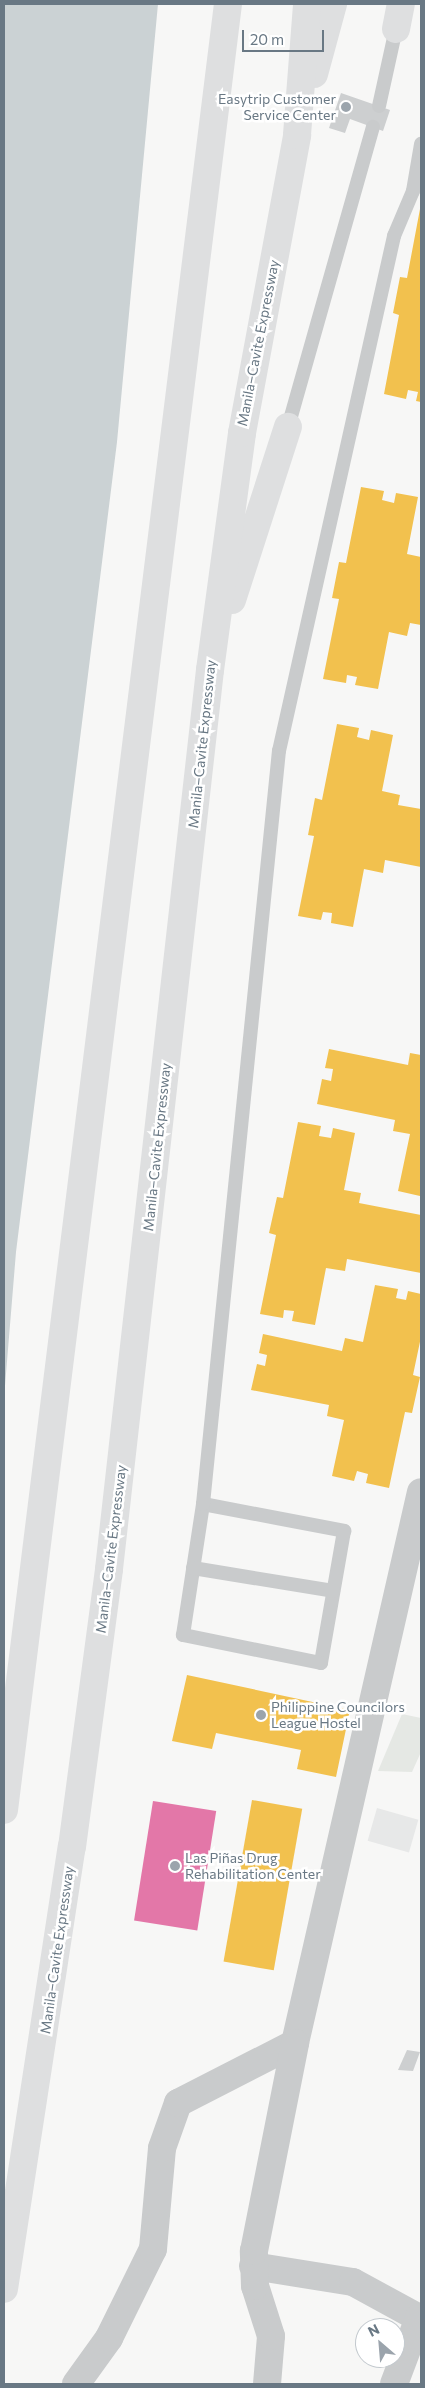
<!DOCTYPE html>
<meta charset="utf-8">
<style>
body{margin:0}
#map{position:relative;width:425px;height:2388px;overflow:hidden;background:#f7f7f6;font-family:Commissioner,sans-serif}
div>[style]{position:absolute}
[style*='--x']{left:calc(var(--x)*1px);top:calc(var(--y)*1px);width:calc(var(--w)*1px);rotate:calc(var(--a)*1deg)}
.built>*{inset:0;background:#e7e8e8;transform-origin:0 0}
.green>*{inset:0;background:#e5e8e4}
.water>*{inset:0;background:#cbd2d4}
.homes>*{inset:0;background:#f2c14e;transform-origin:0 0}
.health>*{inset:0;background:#e377a8;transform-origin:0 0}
.building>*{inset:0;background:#cdcfd0}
.lane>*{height:14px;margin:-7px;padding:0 7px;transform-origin:7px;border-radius:7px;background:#c9cbcc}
.street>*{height:28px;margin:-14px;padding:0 14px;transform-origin:14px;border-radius:14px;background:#c9cbcc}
.highway>*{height:28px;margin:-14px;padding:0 14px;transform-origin:14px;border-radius:14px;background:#dedfe0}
.dots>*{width:14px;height:14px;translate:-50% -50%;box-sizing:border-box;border:2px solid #fff;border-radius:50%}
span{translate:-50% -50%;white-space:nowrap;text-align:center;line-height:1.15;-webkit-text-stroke:5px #fff;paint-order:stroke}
.poi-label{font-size:14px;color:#697884}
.right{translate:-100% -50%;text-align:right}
.left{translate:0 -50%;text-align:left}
.street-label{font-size:14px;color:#697884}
.frame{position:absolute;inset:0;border:5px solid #697884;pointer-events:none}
.north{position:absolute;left:355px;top:2318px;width:50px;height:50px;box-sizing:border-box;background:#fff;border:1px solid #c3c9ce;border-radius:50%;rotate:333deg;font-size:14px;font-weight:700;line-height:20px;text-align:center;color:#697884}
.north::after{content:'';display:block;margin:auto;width:18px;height:22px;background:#9ba4ac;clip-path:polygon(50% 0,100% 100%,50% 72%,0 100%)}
.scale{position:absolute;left:242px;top:30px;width:82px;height:22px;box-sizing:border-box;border:2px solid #697884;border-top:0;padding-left:6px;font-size:15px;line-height:18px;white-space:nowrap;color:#697884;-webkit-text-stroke:4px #fff;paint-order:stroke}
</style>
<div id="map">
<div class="built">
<i style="left:377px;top:1808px;width:43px;height:34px;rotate:16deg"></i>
</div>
<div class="green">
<i style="clip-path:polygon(402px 1714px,421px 1718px,421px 1752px,412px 1772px,378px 1771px)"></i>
</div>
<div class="water">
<i style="clip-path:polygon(4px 4px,158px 4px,117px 442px,16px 1252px,4px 1398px)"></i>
</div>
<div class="homes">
<i style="clip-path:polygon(420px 209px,421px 209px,421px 402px,416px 401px,418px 392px,408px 390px,406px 399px,384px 394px,399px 315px,393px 313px,400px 277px,407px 278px)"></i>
<i style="clip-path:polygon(361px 487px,384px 491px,382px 500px,394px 503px,396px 493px,418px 497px,407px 554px,421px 557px,421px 625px,410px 623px,407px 636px,389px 632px,378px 689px,355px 685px,357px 677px,347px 675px,346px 683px,323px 679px,339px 599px,332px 598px,339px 562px,346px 563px)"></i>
<i style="clip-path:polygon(337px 724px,359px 728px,357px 737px,369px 740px,371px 730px,393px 735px,382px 791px,400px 795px,398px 805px,421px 809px,421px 867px,385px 860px,383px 873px,364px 869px,353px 927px,331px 923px,332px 913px,323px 912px,321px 920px,298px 916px,314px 836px,308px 835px,315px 798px,322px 800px)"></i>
<i style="clip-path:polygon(329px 1049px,408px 1065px,410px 1053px,421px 1055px,420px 1196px,398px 1191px,410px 1134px,393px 1131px,395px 1120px,317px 1104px,322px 1079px,331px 1081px,333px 1069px,325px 1068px)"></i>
<i style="clip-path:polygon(298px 1122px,321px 1126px,319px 1136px,331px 1138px,333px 1128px,355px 1133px,344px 1190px,361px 1193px,359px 1203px,421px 1215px,421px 1273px,347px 1259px,345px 1271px,326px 1268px,315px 1325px,292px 1321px,294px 1311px,284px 1310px,283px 1318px,260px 1314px,276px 1235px,269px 1233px,277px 1197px,283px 1198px)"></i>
<i style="clip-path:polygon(375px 1285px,398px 1289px,396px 1298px,406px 1300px,408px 1291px,421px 1294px,421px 1337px,413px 1375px,420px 1377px,412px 1413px,405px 1412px,389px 1488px,366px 1483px,368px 1474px,357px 1471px,354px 1481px,332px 1476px,344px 1420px,327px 1416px,329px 1405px,251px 1390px,257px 1364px,265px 1366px,267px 1355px,259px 1353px,263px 1334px,342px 1351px,345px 1338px,363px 1342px)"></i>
<i style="clip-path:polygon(187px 1675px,350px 1710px,336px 1777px,297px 1769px,301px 1750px,216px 1733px,212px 1749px,172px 1741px)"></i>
<i style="left:252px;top:1800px;width:51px;height:164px;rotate:10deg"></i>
</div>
<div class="health">
<i style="left:153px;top:1801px;width:64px;height:121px;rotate:9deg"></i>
</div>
<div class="building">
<i style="clip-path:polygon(341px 93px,390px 110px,383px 131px,350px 119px,345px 133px,329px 128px)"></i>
<i style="clip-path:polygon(407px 2050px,420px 2052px,413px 2071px,398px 2070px)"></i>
</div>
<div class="lane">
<i style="--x:379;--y:106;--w:79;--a:-77.6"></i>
<i style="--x:288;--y:427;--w:312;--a:-74.2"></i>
<i style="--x:203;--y:1504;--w:144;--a:10.8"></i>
<i style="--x:344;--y:1531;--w:134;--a:99.9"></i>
<i style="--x:321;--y:1663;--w:141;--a:-168.5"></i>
<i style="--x:183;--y:1635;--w:133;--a:-81.3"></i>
<i style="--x:203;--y:1504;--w:757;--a:-84.24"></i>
<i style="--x:279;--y:751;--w:528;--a:-77.41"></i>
<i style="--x:394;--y:236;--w:49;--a:-67.1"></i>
<i style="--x:413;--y:191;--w:48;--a:-80.3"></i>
<i style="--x:193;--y:1568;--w:142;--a:9.3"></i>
</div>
<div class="street">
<i style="--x:253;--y:2266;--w:101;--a:9.1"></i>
<i style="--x:353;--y:2282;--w:77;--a:28.6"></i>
<i style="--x:76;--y:2384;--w:57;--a:-54.3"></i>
<i style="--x:109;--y:2338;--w:99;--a:-63.7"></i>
<i style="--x:153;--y:2249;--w:101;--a:-84.9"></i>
<i style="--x:162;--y:2148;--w:48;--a:-70.4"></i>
<i style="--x:178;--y:2103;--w:131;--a:-27.1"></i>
<i style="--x:295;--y:2043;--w:565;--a:-77.12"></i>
<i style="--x:267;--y:2384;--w:48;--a:-85.2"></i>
<i style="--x:271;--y:2336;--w:52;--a:-107.7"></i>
<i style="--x:255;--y:2286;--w:35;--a:-92"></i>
<i style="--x:254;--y:2251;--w:212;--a:-78.8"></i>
<i style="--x:394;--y:2384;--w:71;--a:-69.3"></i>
</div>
<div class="highway">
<i style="--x:396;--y:29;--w:25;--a:-79"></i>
<i style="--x:314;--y:74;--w:73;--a:-74.8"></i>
<i style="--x:232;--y:600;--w:182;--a:-72.1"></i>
<i style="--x:4;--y:1810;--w:1820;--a:-82.93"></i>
<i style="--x:4;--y:2289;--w:447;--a:-81.3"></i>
<i style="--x:72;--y:1847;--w:280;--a:-82.4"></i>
<i style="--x:109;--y:1569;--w:905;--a:-83.59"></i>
<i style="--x:210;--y:670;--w:239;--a:-82.3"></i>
<i style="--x:242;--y:433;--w:303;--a:-79.5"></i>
<i style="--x:297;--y:135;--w:131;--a:-85.6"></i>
</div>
<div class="dots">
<i style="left:346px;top:107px;background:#9ba4ac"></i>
<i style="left:261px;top:1715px;background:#9ba4ac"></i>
<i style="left:175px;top:1866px;background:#9ba4ac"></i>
</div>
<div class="poi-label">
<span class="right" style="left:336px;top:107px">Easytrip Customer<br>Service Center</span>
<span class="left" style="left:271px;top:1715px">Philippine Councilors<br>League Hostel</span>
<span class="left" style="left:185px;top:1866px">Las Piñas Drug<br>Rehabilitation Center</span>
</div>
<div class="street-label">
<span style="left:258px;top:343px;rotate:-79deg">Manila–Cavite Expressway</span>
<span style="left:202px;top:744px;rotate:-84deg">Manila–Cavite Expressway</span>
<span style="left:157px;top:1147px;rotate:-84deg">Manila–Cavite Expressway</span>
<span style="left:111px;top:1549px;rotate:-83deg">Manila–Cavite Expressway</span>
<span style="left:57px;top:1950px;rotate:-82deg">Manila–Cavite Expressway</span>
</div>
<div class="frame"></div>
<div class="north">N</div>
<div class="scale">20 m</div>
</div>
